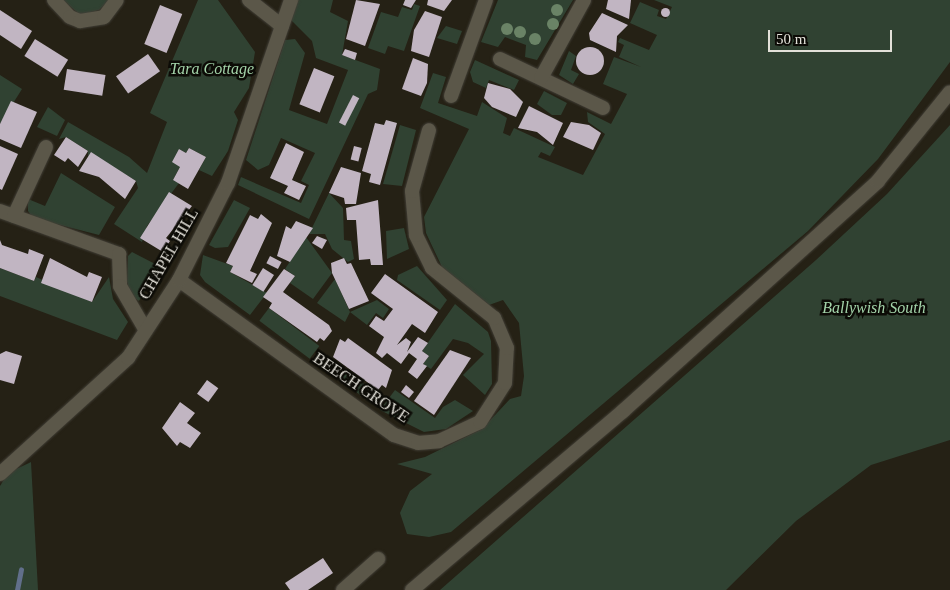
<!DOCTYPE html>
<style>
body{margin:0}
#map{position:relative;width:950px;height:590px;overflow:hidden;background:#252115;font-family:Georgia,serif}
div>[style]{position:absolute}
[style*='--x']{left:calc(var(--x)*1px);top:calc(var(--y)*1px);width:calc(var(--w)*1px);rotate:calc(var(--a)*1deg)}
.green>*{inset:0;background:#304232;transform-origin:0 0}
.stream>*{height:5px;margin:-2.5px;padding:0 2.5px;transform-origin:2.5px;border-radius:2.5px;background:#616f8b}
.building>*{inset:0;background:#c1b5c2;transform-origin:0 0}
.round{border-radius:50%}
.roads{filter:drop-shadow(0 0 1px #413e36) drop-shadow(0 0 1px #413e36)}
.minor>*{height:14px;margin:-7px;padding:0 7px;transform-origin:7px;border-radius:7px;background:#5b5749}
.tertiary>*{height:14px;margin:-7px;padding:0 7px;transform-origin:7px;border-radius:7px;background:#5b5749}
.secondary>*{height:14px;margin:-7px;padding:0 7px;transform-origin:7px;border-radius:7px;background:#5b5749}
.trees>*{width:12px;height:12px;margin:-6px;border-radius:50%;background:#6a8366}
span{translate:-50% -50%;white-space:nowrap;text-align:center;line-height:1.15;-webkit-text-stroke:5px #0c0b06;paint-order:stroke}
.park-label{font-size:16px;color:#a3d3a9;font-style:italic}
.street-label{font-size:16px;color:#e3e1d9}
.scale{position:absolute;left:768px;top:30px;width:124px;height:22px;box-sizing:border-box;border:2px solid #e3e1d9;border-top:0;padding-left:6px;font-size:15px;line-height:18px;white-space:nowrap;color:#e3e1d9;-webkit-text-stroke:4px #0c0b06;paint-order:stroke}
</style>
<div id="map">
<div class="green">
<i style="clip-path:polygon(63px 0,110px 0,99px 10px,80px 15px)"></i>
<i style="clip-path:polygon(198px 0,218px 0,255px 52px,249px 88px,234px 112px,238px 120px,228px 151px,212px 176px,199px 170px,206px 157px,189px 148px,186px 153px,179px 149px,180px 167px,173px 180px,179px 183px,147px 226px,142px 242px,114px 224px,138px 188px,136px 181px,91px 153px,88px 157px,88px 151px,66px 137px,59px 139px,68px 122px,129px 157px,147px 173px,167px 122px,150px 113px)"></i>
<i style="clip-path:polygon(296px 0,333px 0,330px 12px,348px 21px,342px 55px,380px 69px,377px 90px,368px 94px,309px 219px,238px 185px,241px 177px,301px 203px,309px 185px,301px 181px,315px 153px,281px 138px,269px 165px,258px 170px,246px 160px,285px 40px,295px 39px,305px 53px,289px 110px,327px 124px,348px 70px,316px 58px,312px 41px,290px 19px)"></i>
<i style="clip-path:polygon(498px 0,573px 0,537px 60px,525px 57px,526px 45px,505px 37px,498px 47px,481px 42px)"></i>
<i style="clip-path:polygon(654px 0,950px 0,950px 62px,878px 159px,808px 231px,451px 532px,429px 537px,407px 534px,400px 513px,410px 491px,432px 474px,397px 464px,425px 457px,482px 429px,510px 399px,521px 396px,524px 376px,519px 323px,503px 300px,489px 305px,442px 267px,426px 233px,424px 217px,469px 129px,420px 108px,433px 73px,446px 77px,438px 103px,477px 116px,482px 102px,507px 118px,503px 133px,510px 136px,514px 128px,555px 147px,550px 156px,541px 152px,538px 157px,583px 175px,605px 134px,588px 122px,587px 112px,611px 124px,627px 94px,603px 84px,614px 57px,641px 67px,619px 57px,624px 45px,618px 42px,620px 38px,649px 50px,657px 35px,630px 23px,640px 2px,659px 10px,657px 16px,666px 19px,672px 7px)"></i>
<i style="clip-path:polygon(414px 4px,420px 6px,404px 51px,388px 46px,385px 54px,368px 48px,381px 12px,398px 17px,402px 7px,412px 10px)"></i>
<i style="clip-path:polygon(446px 26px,462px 31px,457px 44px,437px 38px)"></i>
<i style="clip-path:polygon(569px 51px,576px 56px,571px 70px,579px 74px,573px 84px,559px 75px)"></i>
<i style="clip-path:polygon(475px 60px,519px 80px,514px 90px,489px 80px,486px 88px,473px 82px,470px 72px)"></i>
<i style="clip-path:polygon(0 75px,22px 89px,0 124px)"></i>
<i style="clip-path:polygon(544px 91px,567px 103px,561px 115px,552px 115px,537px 104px)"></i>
<i style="clip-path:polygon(48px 107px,65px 120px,57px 136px,37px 127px)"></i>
<i style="clip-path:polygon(400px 125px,416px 130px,402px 186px,383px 184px)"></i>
<i style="clip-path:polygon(950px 125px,950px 440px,871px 465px,796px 521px,726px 590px,440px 590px,816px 260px,887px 194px)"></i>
<i style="clip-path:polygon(61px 173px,115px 207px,99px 235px,33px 218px,28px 211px,28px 199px,45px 206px)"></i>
<i style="clip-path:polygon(329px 193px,343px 208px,344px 240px,351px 241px,354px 259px,348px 262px,332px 249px,325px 234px,309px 234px)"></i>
<i style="clip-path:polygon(234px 200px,250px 208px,228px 247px,215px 248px,209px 245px)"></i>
<i style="clip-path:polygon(404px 228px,409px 249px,387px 259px,386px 231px)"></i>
<i style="clip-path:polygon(306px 237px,332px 273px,313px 299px,290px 283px,295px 276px,285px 269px)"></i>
<i style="clip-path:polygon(132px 252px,159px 266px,139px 301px,131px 296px,127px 282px,128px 256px)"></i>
<i style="clip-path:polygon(203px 255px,233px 266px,230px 272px,267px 293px,250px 315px,205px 282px,200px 275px)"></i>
<i style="clip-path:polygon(417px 266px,447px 300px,440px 310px,397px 280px,398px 275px)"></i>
<i style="clip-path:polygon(0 268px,34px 281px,36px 277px,92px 302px,109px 277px,113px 299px,128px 322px,117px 340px,0 296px)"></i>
<i style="clip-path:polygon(335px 279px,350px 312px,377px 300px,389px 309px,383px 318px,376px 313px,367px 325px,350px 312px,345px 322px,317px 303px)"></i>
<i style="clip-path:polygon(455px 304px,488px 332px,491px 341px,492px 384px,485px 395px,463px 375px,484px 354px,468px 343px,453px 339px,431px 369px,423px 364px,429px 356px,422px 351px)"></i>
<i style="left:269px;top:308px;width:63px;height:16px;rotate:37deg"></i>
<i style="left:331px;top:360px;width:57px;height:11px;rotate:36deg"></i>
<i style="clip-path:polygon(395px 390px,435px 418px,443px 407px,455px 400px,473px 411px,446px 429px,424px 432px,380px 410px)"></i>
<i style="clip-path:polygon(31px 462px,38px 590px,0 590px,0 486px,8px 473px)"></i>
</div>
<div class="stream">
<i style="--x:17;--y:590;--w:21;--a:-79"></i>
</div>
<div class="building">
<i style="clip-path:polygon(356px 0,380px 4px,365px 46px,346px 39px)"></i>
<i style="clip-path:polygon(405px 0,416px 0,411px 8px,403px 5px)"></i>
<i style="clip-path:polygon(428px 0,452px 0,444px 11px,427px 5px)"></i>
<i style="clip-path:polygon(608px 0,631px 0,629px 19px,606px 9px)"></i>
<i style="left:160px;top:5px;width:24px;height:42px;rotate:22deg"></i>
<i class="round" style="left:660.5px;top:7.5px;width:9px;height:9px"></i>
<i style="clip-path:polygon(0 10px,32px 31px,21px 49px,0 35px)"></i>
<i style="clip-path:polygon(425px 11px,442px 17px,429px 57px,411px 51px,414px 30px)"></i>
<i style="clip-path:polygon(602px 13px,628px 25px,617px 36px,616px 52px,590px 40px,589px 33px)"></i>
<i style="left:35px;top:39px;width:39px;height:20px;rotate:32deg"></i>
<i class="round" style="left:576px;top:47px;width:28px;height:28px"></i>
<i style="clip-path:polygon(345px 49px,357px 53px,355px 60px,342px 55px)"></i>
<i style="left:148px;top:54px;width:21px;height:39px;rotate:55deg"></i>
<i style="clip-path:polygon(413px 58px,428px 64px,427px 83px,421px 96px,402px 89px)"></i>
<i style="left:314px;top:68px;width:22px;height:39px;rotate:22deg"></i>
<i style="left:67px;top:69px;width:39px;height:21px;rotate:9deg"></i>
<i style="clip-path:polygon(488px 83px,510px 89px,523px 102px,516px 117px,492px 107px,484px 98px)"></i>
<i style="left:353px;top:95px;width:7px;height:31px;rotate:27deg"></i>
<i style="clip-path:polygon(11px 101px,37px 112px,21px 148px,0 139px,0 124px)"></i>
<i style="clip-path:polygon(529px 106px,563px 123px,553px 145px,537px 132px,518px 128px)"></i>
<i style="clip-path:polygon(386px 120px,397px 123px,380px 185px,369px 182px,371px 174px,362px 171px,375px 123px,384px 125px)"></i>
<i style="clip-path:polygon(571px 122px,589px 125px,601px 133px,593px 150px,563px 137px)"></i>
<i style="clip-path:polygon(66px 137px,88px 151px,78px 167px,68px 158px,65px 162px,54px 155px)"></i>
<i style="clip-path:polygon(286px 143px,304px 152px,292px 180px,306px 186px,299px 200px,284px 193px,288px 186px,270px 178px)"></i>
<i style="clip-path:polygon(0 146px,18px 154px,2px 190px,0 189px)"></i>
<i style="left:354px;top:146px;width:8px;height:14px;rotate:14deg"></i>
<i style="clip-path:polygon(189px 148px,206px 157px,188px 189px,173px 180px,180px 167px,172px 162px,179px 149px,186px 153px)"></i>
<i style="clip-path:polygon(91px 152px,136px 181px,125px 199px,99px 177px,79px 171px)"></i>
<i style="clip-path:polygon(341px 167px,361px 173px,356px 204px,345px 204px,344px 198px,329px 193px)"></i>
<i style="clip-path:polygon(169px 192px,192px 206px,166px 238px,170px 241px,163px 252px,140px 238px)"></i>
<i style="clip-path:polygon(378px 200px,383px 265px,371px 265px,370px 259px,359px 260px,356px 220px,347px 220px,346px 208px)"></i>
<i style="clip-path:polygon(261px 214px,272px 223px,250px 271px,257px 274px,252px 283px,230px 272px,233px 266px,226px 263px,250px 215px,258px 219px)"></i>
<i style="clip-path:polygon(296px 221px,313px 228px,290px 262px,277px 256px,286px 226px,291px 229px)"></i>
<i style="clip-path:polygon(317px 236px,327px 240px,322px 249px,312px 243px)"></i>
<i style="clip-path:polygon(0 240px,2px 245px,28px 254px,29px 249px,44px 255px,34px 281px,0 268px)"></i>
<i style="left:270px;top:256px;width:13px;height:8px;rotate:27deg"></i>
<i style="clip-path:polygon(50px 258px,87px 277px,89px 272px,102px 277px,92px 302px,41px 283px)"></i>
<i style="clip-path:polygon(344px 258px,347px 264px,351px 263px,369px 301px,349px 309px,332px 273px,331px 263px)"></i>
<i style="left:263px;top:268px;width:13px;height:20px;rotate:32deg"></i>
<i style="clip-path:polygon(284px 269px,295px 276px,283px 292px,329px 325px,332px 331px,324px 341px,320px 338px,317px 342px,269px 308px,272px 303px,263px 297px)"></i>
<i style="clip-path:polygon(385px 274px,438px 312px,425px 333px,412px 324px,397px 345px,406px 338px,411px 342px,407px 352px,418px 337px,428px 343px,422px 351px,429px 356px,423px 364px,427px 366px,417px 379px,408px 372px,417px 359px,409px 353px,401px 364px,387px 353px,382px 358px,376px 353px,384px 337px,369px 326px,376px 316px,384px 321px,393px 309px,371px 293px)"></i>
<i style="clip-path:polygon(348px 338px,392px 370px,386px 388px,382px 385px,378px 390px,333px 357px,340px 339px,345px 342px)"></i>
<i style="clip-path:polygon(450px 350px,471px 358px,434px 415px,414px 401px)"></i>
<i style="clip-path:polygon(6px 351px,22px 356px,14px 384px,0 380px,0 354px)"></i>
<i style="left:207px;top:380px;width:14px;height:17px;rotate:36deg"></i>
<i style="clip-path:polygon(406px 385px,414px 392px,409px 398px,401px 392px)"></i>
<i style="clip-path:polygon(180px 402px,195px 413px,187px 423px,201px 433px,190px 448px,180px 442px,177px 446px,162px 428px)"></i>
<i style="clip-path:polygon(323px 558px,333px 573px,308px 590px,290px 590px,285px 583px)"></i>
</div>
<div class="roads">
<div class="minor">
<i style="--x:54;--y:0;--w:23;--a:47"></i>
<i style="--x:70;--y:17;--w:11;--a:22"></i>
<i style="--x:80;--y:21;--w:24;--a:-9"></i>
<i style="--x:104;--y:17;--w:21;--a:-53"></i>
<i style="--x:249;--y:0;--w:42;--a:38.2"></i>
<i style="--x:500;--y:59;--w:114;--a:25.4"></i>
<i style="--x:541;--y:78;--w:89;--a:-61.1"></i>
<i style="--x:451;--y:96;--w:102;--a:-70"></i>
<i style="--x:0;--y:211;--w:127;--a:19.9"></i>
<i style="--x:119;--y:254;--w:32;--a:88"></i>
<i style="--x:120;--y:286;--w:50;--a:59.8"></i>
<i style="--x:14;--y:216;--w:76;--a:-65.1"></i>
<i style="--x:179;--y:280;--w:265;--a:35.8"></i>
<i style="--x:394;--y:435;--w:25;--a:18"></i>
<i style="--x:418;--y:443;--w:21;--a:-5"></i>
<i style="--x:439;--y:441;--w:45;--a:-24.9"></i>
<i style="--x:480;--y:422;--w:46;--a:-57.3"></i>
<i style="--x:505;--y:383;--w:35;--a:-87"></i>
<i style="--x:507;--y:348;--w:33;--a:-113"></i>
<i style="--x:494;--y:318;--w:80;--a:-141.1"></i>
<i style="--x:432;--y:268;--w:37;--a:-116"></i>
<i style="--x:416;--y:235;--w:44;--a:-95.2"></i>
<i style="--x:412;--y:191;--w:63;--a:-74.4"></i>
<i style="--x:343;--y:590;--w:47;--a:-41.5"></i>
</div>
<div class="tertiary">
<i style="--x:0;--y:474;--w:173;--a:-42.2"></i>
<i style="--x:128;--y:358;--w:93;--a:-56.8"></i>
<i style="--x:179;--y:280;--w:109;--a:-63.2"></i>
<i style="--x:228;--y:183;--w:194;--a:-71"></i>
</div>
<div class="secondary">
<i style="--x:412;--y:590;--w:277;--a:-40.3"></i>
<i style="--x:623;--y:411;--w:343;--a:-42"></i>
<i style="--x:878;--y:181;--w:114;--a:-51"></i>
</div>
</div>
<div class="trees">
<i style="left:557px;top:10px"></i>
<i style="left:553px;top:24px"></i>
<i style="left:507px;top:29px"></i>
<i style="left:520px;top:32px"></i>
<i style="left:535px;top:39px"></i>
</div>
<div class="park-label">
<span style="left:212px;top:69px">Tara Cottage</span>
<span style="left:874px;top:308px">Ballywish South</span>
</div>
<div class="street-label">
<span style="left:169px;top:254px;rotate:-60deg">CHAPEL HILL</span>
<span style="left:361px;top:388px;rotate:34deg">BEECH GROVE</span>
</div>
<div class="scale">50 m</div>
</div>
